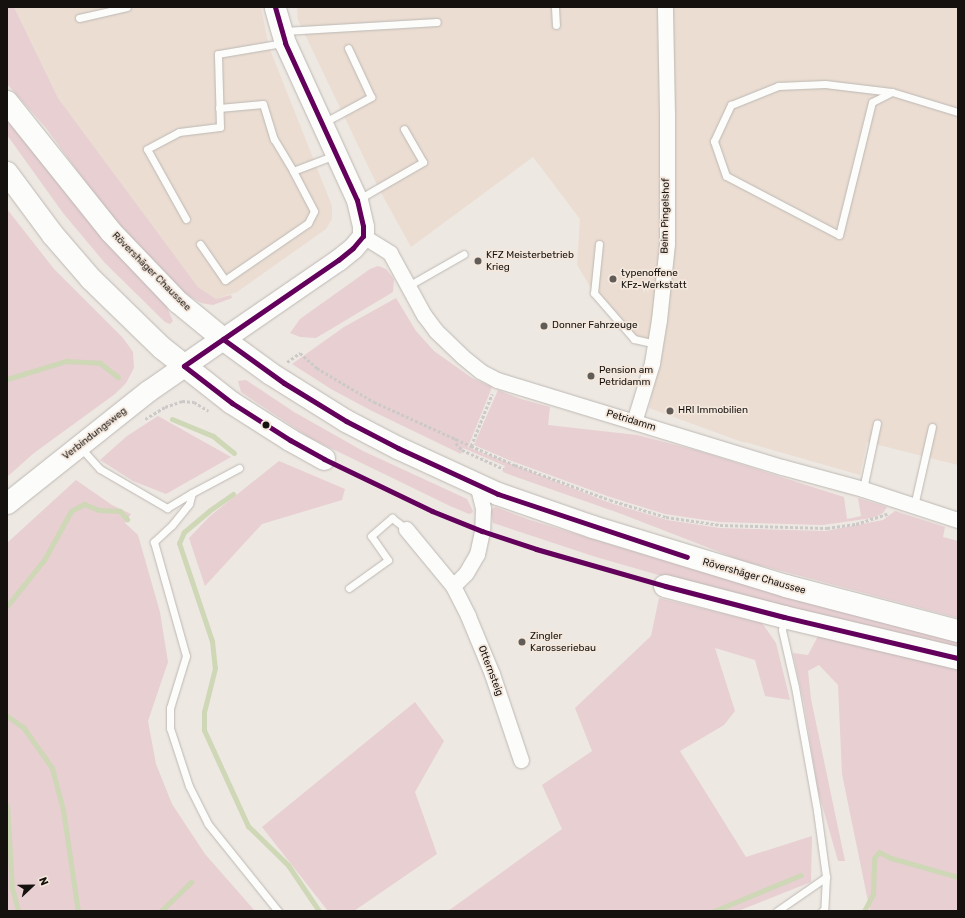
<!DOCTYPE html>
<meta charset="utf-8">
<style>
body{margin:0}
#map{position:relative;width:965px;height:918px;overflow:hidden;background:#eee8e2;font-family:Rubik,sans-serif}
div>[style]{position:absolute}
[style*='--x']{left:calc(var(--x)*1px);top:calc(var(--y)*1px);width:calc(var(--w)*1px);rotate:calc(var(--a)*1deg)}
.built>*{inset:0;background:#ebddd2}
.green>*{inset:0;background:#e7cfd2}
.stream>*{height:5px;margin:-2.5px;padding:0 2.5px;transform-origin:2.5px;border-radius:2.5px;background:#ced7b6}
.path>*{height:2.5px;margin-top:-1.25px;transform-origin:0;background:repeating-linear-gradient(90deg,#cccac8 0 3px,transparent 0 5px)}
.roads{filter:drop-shadow(0 0 1px #bcb8b3) drop-shadow(0 0 1px #bcb8b3)}
.lane>*{height:7px;margin:-3.5px;padding:0 3.5px;transform-origin:3.5px;border-radius:3.5px;background:#fcfcfb}
.street>*{height:15px;margin:-7.5px;padding:0 7.5px;transform-origin:7.5px;border-radius:7.5px;background:#fcfcfb}
.secondary>*{height:21px;margin:-10.5px;padding:0 10.5px;transform-origin:10.5px;border-radius:10.5px;background:#fcfcfb}
.primary>*{height:22px;margin:-11px;padding:0 11px;transform-origin:11px;border-radius:11px;background:#fcfcfb}
.bus-1>*{height:5px;margin:-2.5px;padding:0 2.5px;transform-origin:2.5px;border-radius:2.5px;background:#62005b}
.dots>*{width:11px;height:11px;translate:-50% -50%;box-sizing:border-box;border:2px solid #f4e7dc;border-radius:50%}
span{translate:-50% -50%;white-space:nowrap;text-align:center;line-height:1.15;-webkit-text-stroke:3.5px #f4e7dc;paint-order:stroke}
.street-label{font-size:10px;color:#15110e}
.poi-label{font-size:10px;color:#15110e}
.left{translate:0 -50%;text-align:left}
.frame{position:absolute;inset:0;border:8px solid #15110e;pointer-events:none}
.north{position:absolute;left:12px;top:866px;width:40px;height:40px;-webkit-text-stroke:3px #f4e7dc;paint-order:stroke;rotate:68deg;font-size:11px;font-weight:700;line-height:16px;text-align:center;color:#15110e}
.north::after{content:'';display:block;margin:auto;width:14px;height:18px;background:#15110e;clip-path:polygon(50% 0,100% 100%,50% 72%,0 100%)}
</style>
<div id="map">
<div class="built">
<i style="clip-path:polygon(14px 7px,261px 7px,269px 47px,332px 206px,332px 219px,326px 229px,237px 292px,216px 299px,198px 287px,58px 98px)"></i>
<i style="clip-path:polygon(297px 7px,958px 7px,958px 465px,867px 442px,860px 475px,745px 442px,745px 443px,649px 408px,661px 346px,634px 339px,594px 293px,577px 265px,580px 219px,533px 157px,411px 247px,379px 189px,298px 20px)"></i>
</div>
<div class="green">
<i style="clip-path:polygon(7px 7px,14px 7px,58px 98px,198px 287px,216px 299px,231px 295px,232px 298px,213px 305px,201px 303px,178px 289px,108px 213px,46px 128px,7px 84px)"></i>
<i style="clip-path:polygon(7px 114px,165px 303px,173px 321px,170px 324px,165px 322px,105px 263px,63px 213px,7px 135px)"></i>
<i style="clip-path:polygon(7px 209px,54px 269px,123px 338px,133px 352px,134px 368px,126px 383px,115px 394px,34px 453px,7px 477px)"></i>
<i style="clip-path:polygon(378px 266px,386px 269px,394px 279px,393px 292px,316px 338px,300px 337px,290px 333px,300px 319px,370px 269px)"></i>
<i style="clip-path:polygon(396px 298px,416px 331px,434px 351px,472px 378px,492px 387px,468px 447px,610px 503px,667px 520px,720px 528px,826px 531px,883px 520px,895px 511px,945px 527px,943px 537px,958px 541px,958px 618px,740px 560px,619px 513px,519px 478px,503px 472px,505px 466px,463px 448px,461px 454px,372px 411px,331px 389px,292px 364px,344px 327px)"></i>
<i style="clip-path:polygon(246px 380px,294px 412px,363px 451px,467px 499px,473px 511px,472px 513px,469px 514px,450px 506px,310px 438px,241px 392px,238px 381px)"></i>
<i style="clip-path:polygon(498px 390px,521px 399px,550px 407px,548px 425px,637px 435px,699px 451px,844px 497px,847px 519px,861px 516px,858px 498px,887px 507px,883px 513px,872px 518px,823px 525px,719px 522px,665px 514px,610px 497px,509px 460px,474px 445px)"></i>
<i style="clip-path:polygon(158px 416px,231px 457px,166px 494px,133px 481px,100px 460px,127px 436px)"></i>
<i style="clip-path:polygon(279px 461px,345px 489px,342px 500px,262px 524px,205px 586px,189px 538px,210px 516px)"></i>
<i style="clip-path:polygon(76px 480px,112px 505px,131px 514px,125px 523px,138px 535px,160px 612px,168px 662px,148px 721px,156px 764px,172px 804px,205px 854px,255px 911px,7px 911px,7px 543px)"></i>
<i style="clip-path:polygon(495px 507px,530px 520px,688px 568px,806px 601px,958px 639px,958px 650px,669px 578px,596px 557px,493px 523px,491px 512px,492px 509px)"></i>
<i style="clip-path:polygon(659px 598px,762px 623px,776px 643px,790px 700px,765px 696px,755px 660px,715px 648px,735px 711px,724px 725px,680px 751px,746px 857px,812px 836px,811px 882px,738px 911px,448px 911px,562px 829px,542px 785px,592px 751px,575px 708px,651px 636px)"></i>
<i style="clip-path:polygon(818px 636px,958px 668px,958px 911px,870px 911px,842px 774px,838px 685px,819px 665px,808px 671px,811px 699px,845px 861px,838px 861px,818px 791px,804px 704px,793px 653px,808px 655px)"></i>
<i style="clip-path:polygon(415px 702px,444px 741px,415px 792px,437px 854px,354px 911px,328px 911px,262px 827px)"></i>
</div>
<div class="stream">
<i style="--x:7;--y:379;--w:62;--a:-17"></i>
<i style="--x:66;--y:361;--w:34;--a:3"></i>
<i style="--x:100;--y:363;--w:23;--a:38"></i>
<i style="--x:172;--y:419;--w:44;--a:22.5"></i>
<i style="--x:213;--y:436;--w:27;--a:39"></i>
<i style="--x:233;--y:494;--w:29;--a:145"></i>
<i style="--x:209;--y:511;--w:33;--a:140"></i>
<i style="--x:184;--y:532;--w:12;--a:114"></i>
<i style="--x:179;--y:543;--w:103;--a:71.4"></i>
<i style="--x:212;--y:641;--w:27;--a:84"></i>
<i style="--x:215;--y:668;--w:45;--a:104"></i>
<i style="--x:204;--y:712;--w:18;--a:90"></i>
<i style="--x:204;--y:730;--w:106;--a:65.4"></i>
<i style="--x:248;--y:826;--w:56;--a:44.3"></i>
<i style="--x:288;--y:865;--w:55;--a:56"></i>
<i style="--x:7;--y:606;--w:59;--a:-51.2"></i>
<i style="--x:44;--y:560;--w:56;--a:-61.1"></i>
<i style="--x:71;--y:511;--w:15;--a:-28"></i>
<i style="--x:84;--y:504;--w:16;--a:22"></i>
<i style="--x:99;--y:510;--w:21;--a:3"></i>
<i style="--x:120;--y:511;--w:11;--a:49"></i>
<i style="--x:7;--y:716;--w:19;--a:35"></i>
<i style="--x:23;--y:727;--w:50;--a:54.7"></i>
<i style="--x:52;--y:768;--w:43;--a:75.3"></i>
<i style="--x:63;--y:810;--w:102;--a:81.6"></i>
<i style="--x:7;--y:805;--w:83;--a:86.6"></i>
<i style="--x:12;--y:888;--w:24;--a:75"></i>
<i style="--x:161;--y:911;--w:42;--a:-44"></i>
<i style="--x:714;--y:911;--w:94;--a:-22.5"></i>
<i style="--x:864;--y:911;--w:19;--a:-62"></i>
<i style="--x:873;--y:894;--w:36;--a:-88"></i>
<i style="--x:874;--y:858;--w:8;--a:-50"></i>
<i style="--x:879;--y:852;--w:13;--a:27"></i>
<i style="--x:891;--y:858;--w:70;--a:15.8"></i>
</div>
<div class="path">
<i style="--x:287;--y:362;--w:16;--a:-35"></i>
<i style="--x:300;--y:353;--w:23;--a:41"></i>
<i style="--x:317;--y:368;--w:66;--a:30.8"></i>
<i style="--x:374;--y:402;--w:107;--a:24.4"></i>
<i style="--x:471;--y:446;--w:48;--a:23.4"></i>
<i style="--x:515;--y:465;--w:101;--a:20.2"></i>
<i style="--x:610;--y:500;--w:59;--a:16.9"></i>
<i style="--x:666;--y:517;--w:55;--a:8.4"></i>
<i style="--x:720;--y:525;--w:107;--a:1.6"></i>
<i style="--x:827;--y:528;--w:29;--a:-8"></i>
<i style="--x:856;--y:524;--w:33;--a:-18"></i>
<i style="--x:145;--y:419;--w:23;--a:-31"></i>
<i style="--x:165;--y:407;--w:18;--a:-19"></i>
<i style="--x:182;--y:401;--w:12;--a:5"></i>
<i style="--x:194;--y:402;--w:17;--a:31"></i>
<i style="--x:456;--y:438;--w:5;--a:90"></i>
<i style="--x:456;--y:443;--w:9;--a:49"></i>
<i style="--x:462;--y:450;--w:46;--a:24.3"></i>
<i style="--x:471;--y:446;--w:56;--a:-68"></i>
</div>
<div class="roads">
<div class="lane">
<i style="--x:555;--y:7;--w:18;--a:87"></i>
<i style="--x:79;--y:18;--w:49;--a:-12.9"></i>
<i style="--x:284;--y:31;--w:153;--a:-3.4"></i>
<i style="--x:892;--y:92;--w:22;--a:153"></i>
<i style="--x:872;--y:102;--w:137;--a:103.9"></i>
<i style="--x:839;--y:235;--w:127;--a:-152.4"></i>
<i style="--x:726;--y:176;--w:37;--a:-109"></i>
<i style="--x:714;--y:141;--w:40;--a:-65"></i>
<i style="--x:731;--y:105;--w:51;--a:-22"></i>
<i style="--x:778;--y:86;--w:47;--a:-2.4"></i>
<i style="--x:825;--y:84;--w:67;--a:6.8"></i>
<i style="--x:892;--y:92;--w:69;--a:16.9"></i>
<i style="--x:219;--y:108;--w:44;--a:-5.2"></i>
<i style="--x:263;--y:104;--w:37;--a:73"></i>
<i style="--x:274;--y:139;--w:37;--a:59"></i>
<i style="--x:323;--y:123;--w:55;--a:-28.4"></i>
<i style="--x:371;--y:97;--w:54;--a:-115.1"></i>
<i style="--x:359;--y:199;--w:74;--a:-30"></i>
<i style="--x:423;--y:162;--w:38;--a:-120"></i>
<i style="--x:186;--y:219;--w:80;--a:-119.1"></i>
<i style="--x:147;--y:149;--w:36;--a:-28"></i>
<i style="--x:179;--y:132;--w:41;--a:-7"></i>
<i style="--x:220;--y:127;--w:73;--a:-91.6"></i>
<i style="--x:218;--y:54;--w:66;--a:-9.6"></i>
<i style="--x:200;--y:244;--w:44;--a:55.2"></i>
<i style="--x:225;--y:280;--w:101;--a:-34.5"></i>
<i style="--x:308;--y:223;--w:13;--a:-63"></i>
<i style="--x:314;--y:211;--w:45;--a:-117.7"></i>
<i style="--x:293;--y:171;--w:45;--a:-20.9"></i>
<i style="--x:599;--y:244;--w:49;--a:95.8"></i>
<i style="--x:594;--y:293;--w:61;--a:49"></i>
<i style="--x:634;--y:339;--w:22;--a:13"></i>
<i style="--x:408;--y:286;--w:64;--a:-29.7"></i>
<i style="--x:81;--y:448;--w:28;--a:48"></i>
<i style="--x:100;--y:469;--w:78;--a:30.2"></i>
<i style="--x:167;--y:508;--w:29;--a:-31"></i>
<i style="--x:239;--y:468;--w:53;--a:152"></i>
<i style="--x:192;--y:493;--w:11;--a:105"></i>
<i style="--x:189;--y:504;--w:27;--a:129"></i>
<i style="--x:172;--y:525;--w:25;--a:137"></i>
<i style="--x:154;--y:542;--w:118;--a:74.3"></i>
<i style="--x:186;--y:656;--w:54;--a:107.1"></i>
<i style="--x:170;--y:708;--w:20;--a:90"></i>
<i style="--x:170;--y:728;--w:61;--a:71.9"></i>
<i style="--x:189;--y:786;--w:42;--a:63.4"></i>
<i style="--x:208;--y:824;--w:112;--a:51.2"></i>
<i style="--x:863;--y:489;--w:67;--a:-78"></i>
<i style="--x:914;--y:506;--w:81;--a:-77.2"></i>
<i style="--x:349;--y:588;--w:48;--a:-35.7"></i>
<i style="--x:388;--y:560;--w:29;--a:-125"></i>
<i style="--x:371;--y:536;--w:28;--a:-41"></i>
<i style="--x:392;--y:518;--w:18;--a:38"></i>
<i style="--x:784;--y:619;--w:11;--a:100"></i>
<i style="--x:782;--y:630;--w:58;--a:77.2"></i>
<i style="--x:795;--y:687;--w:126;--a:79.9"></i>
<i style="--x:817;--y:811;--w:67;--a:82.2"></i>
<i style="--x:826;--y:877;--w:33;--a:93"></i>
<i style="--x:824;--y:910;--w:2;--a:153"></i>
<i style="--x:777;--y:911;--w:60;--a:-34.8"></i>
</div>
<div class="street">
<i style="--x:363;--y:236;--w:32;--a:32"></i>
<i style="--x:390;--y:253;--w:71;--a:61.3"></i>
<i style="--x:424;--y:315;--w:20;--a:53"></i>
<i style="--x:436;--y:331;--w:37;--a:44"></i>
<i style="--x:463;--y:357;--w:22;--a:39"></i>
<i style="--x:480;--y:371;--w:19;--a:28"></i>
<i style="--x:497;--y:380;--w:298;--a:17"></i>
<i style="--x:782;--y:467;--w:84;--a:15.2"></i>
<i style="--x:863;--y:489;--w:100;--a:18.1"></i>
<i style="--x:634;--y:422;--w:62;--a:-73"></i>
<i style="--x:652;--y:363;--w:44;--a:-80.8"></i>
<i style="--x:659;--y:320;--w:76;--a:-84"></i>
<i style="--x:667;--y:244;--w:130;--a:-90"></i>
<i style="--x:667;--y:114;--w:107;--a:-91.1"></i>
<i style="--x:477;--y:484;--w:25;--a:76"></i>
<i style="--x:483;--y:508;--w:23;--a:92"></i>
<i style="--x:482;--y:531;--w:24;--a:102"></i>
<i style="--x:477;--y:554;--w:22;--a:120"></i>
<i style="--x:466;--y:573;--w:18;--a:135"></i>
<i style="--x:453;--y:586;--w:34;--a:63"></i>
<i style="--x:468;--y:616;--w:63;--a:67.5"></i>
<i style="--x:492;--y:674;--w:91;--a:71.4"></i>
<i style="--x:406;--y:529;--w:74;--a:50.5"></i>
</div>
<div class="secondary">
<i style="--x:223;--y:339;--w:140;--a:-34.5"></i>
<i style="--x:338;--y:260;--w:19;--a:-39"></i>
<i style="--x:353;--y:248;--w:16;--a:-50"></i>
<i style="--x:363;--y:236;--w:10;--a:-90"></i>
<i style="--x:363;--y:226;--w:27;--a:-103"></i>
<i style="--x:357;--y:200;--w:173;--a:-114.6"></i>
<i style="--x:285;--y:43;--w:37;--a:-106"></i>
<i style="--x:7;--y:503;--w:180;--a:-38.5"></i>
<i style="--x:148;--y:391;--w:44;--a:-34.8"></i>
</div>
<div class="primary">
<i style="--x:7;--y:102;--w:166;--a:51.3"></i>
<i style="--x:111;--y:232;--w:97;--a:46.3"></i>
<i style="--x:178;--y:302;--w:58;--a:39.4"></i>
<i style="--x:223;--y:339;--w:59;--a:36.1"></i>
<i style="--x:271;--y:374;--w:89;--a:32.1"></i>
<i style="--x:346;--y:421;--w:59;--a:27.4"></i>
<i style="--x:398;--y:448;--w:110;--a:24.7"></i>
<i style="--x:498;--y:494;--w:101;--a:19.2"></i>
<i style="--x:593;--y:527;--w:202;--a:17"></i>
<i style="--x:786;--y:586;--w:178;--a:14.7"></i>
<i style="--x:7;--y:173;--w:77;--a:53.4"></i>
<i style="--x:53;--y:235;--w:58;--a:49.2"></i>
<i style="--x:91;--y:279;--w:99;--a:44.2"></i>
<i style="--x:162;--y:348;--w:89;--a:38.2"></i>
<i style="--x:232;--y:403;--w:69;--a:32.5"></i>
<i style="--x:290;--y:440;--w:39;--a:29"></i>
<i style="--x:184;--y:366;--w:47;--a:-34.7"></i>
<i style="--x:665;--y:586;--w:123;--a:14.6"></i>
<i style="--x:784;--y:617;--w:179;--a:13.3"></i>
</div>
</div>
<div class="bus-1">
<i style="--x:275;--y:7;--w:37;--a:74"></i>
<i style="--x:285;--y:43;--w:173;--a:65.4"></i>
<i style="--x:357;--y:200;--w:27;--a:77"></i>
<i style="--x:363;--y:226;--w:10;--a:90"></i>
<i style="--x:363;--y:236;--w:16;--a:130"></i>
<i style="--x:353;--y:248;--w:19;--a:141"></i>
<i style="--x:338;--y:260;--w:187;--a:145.5"></i>
<i style="--x:184;--y:366;--w:61;--a:37.6"></i>
<i style="--x:232;--y:403;--w:69;--a:32.5"></i>
<i style="--x:290;--y:440;--w:39;--a:29"></i>
<i style="--x:324;--y:459;--w:120;--a:25.7"></i>
<i style="--x:432;--y:511;--w:54;--a:21.8"></i>
<i style="--x:482;--y:531;--w:57;--a:18.4"></i>
<i style="--x:536;--y:549;--w:134;--a:16"></i>
<i style="--x:665;--y:586;--w:123;--a:14.6"></i>
<i style="--x:784;--y:617;--w:179;--a:13.3"></i>
<i style="--x:223;--y:339;--w:75;--a:35.8"></i>
<i style="--x:284;--y:383;--w:73;--a:31.5"></i>
<i style="--x:346;--y:421;--w:59;--a:27.4"></i>
<i style="--x:398;--y:448;--w:110;--a:24.7"></i>
<i style="--x:498;--y:494;--w:199;--a:18.4"></i>
</div>
<div class="dots">
<i style="left:478px;top:261px;background:#615c58"></i>
<i style="left:613px;top:279px;background:#615c58"></i>
<i style="left:544px;top:326px;background:#615c58"></i>
<i style="left:591px;top:376px;background:#615c58"></i>
<i style="left:670px;top:411px;background:#615c58"></i>
<i style="left:266px;top:425px;background:#15110e"></i>
<i style="left:522px;top:642px;background:#615c58"></i>
</div>
<div class="street-label">
<span style="left:666px;top:216px;rotate:-89deg">Beim Pingelshof</span>
<span style="left:151px;top:272px;rotate:45deg">Rövershäger Chaussee</span>
<span style="left:631px;top:421px;rotate:17deg">Petridamm</span>
<span style="left:95px;top:434px;rotate:-38deg">Verbindungsweg</span>
<span style="left:754px;top:577px;rotate:16deg">Rövershäger Chaussee</span>
<span style="left:490px;top:671px;rotate:69deg">Otternsteig</span>
</div>
<div class="poi-label">
<span class="left" style="left:486px;top:261px">KFZ Meisterbetrieb<br>Krieg</span>
<span class="left" style="left:621px;top:279px">typenoffene<br>KFz-Werkstatt</span>
<span class="left" style="left:552px;top:326px">Donner Fahrzeuge</span>
<span class="left" style="left:599px;top:376px">Pension am<br>Petridamm</span>
<span class="left" style="left:678px;top:411px">HRI Immobilien</span>
<span class="left" style="left:530px;top:642px">Zingler<br>Karosseriebau</span>
</div>
<div class="frame"></div>
<div class="north">N</div>
</div>
